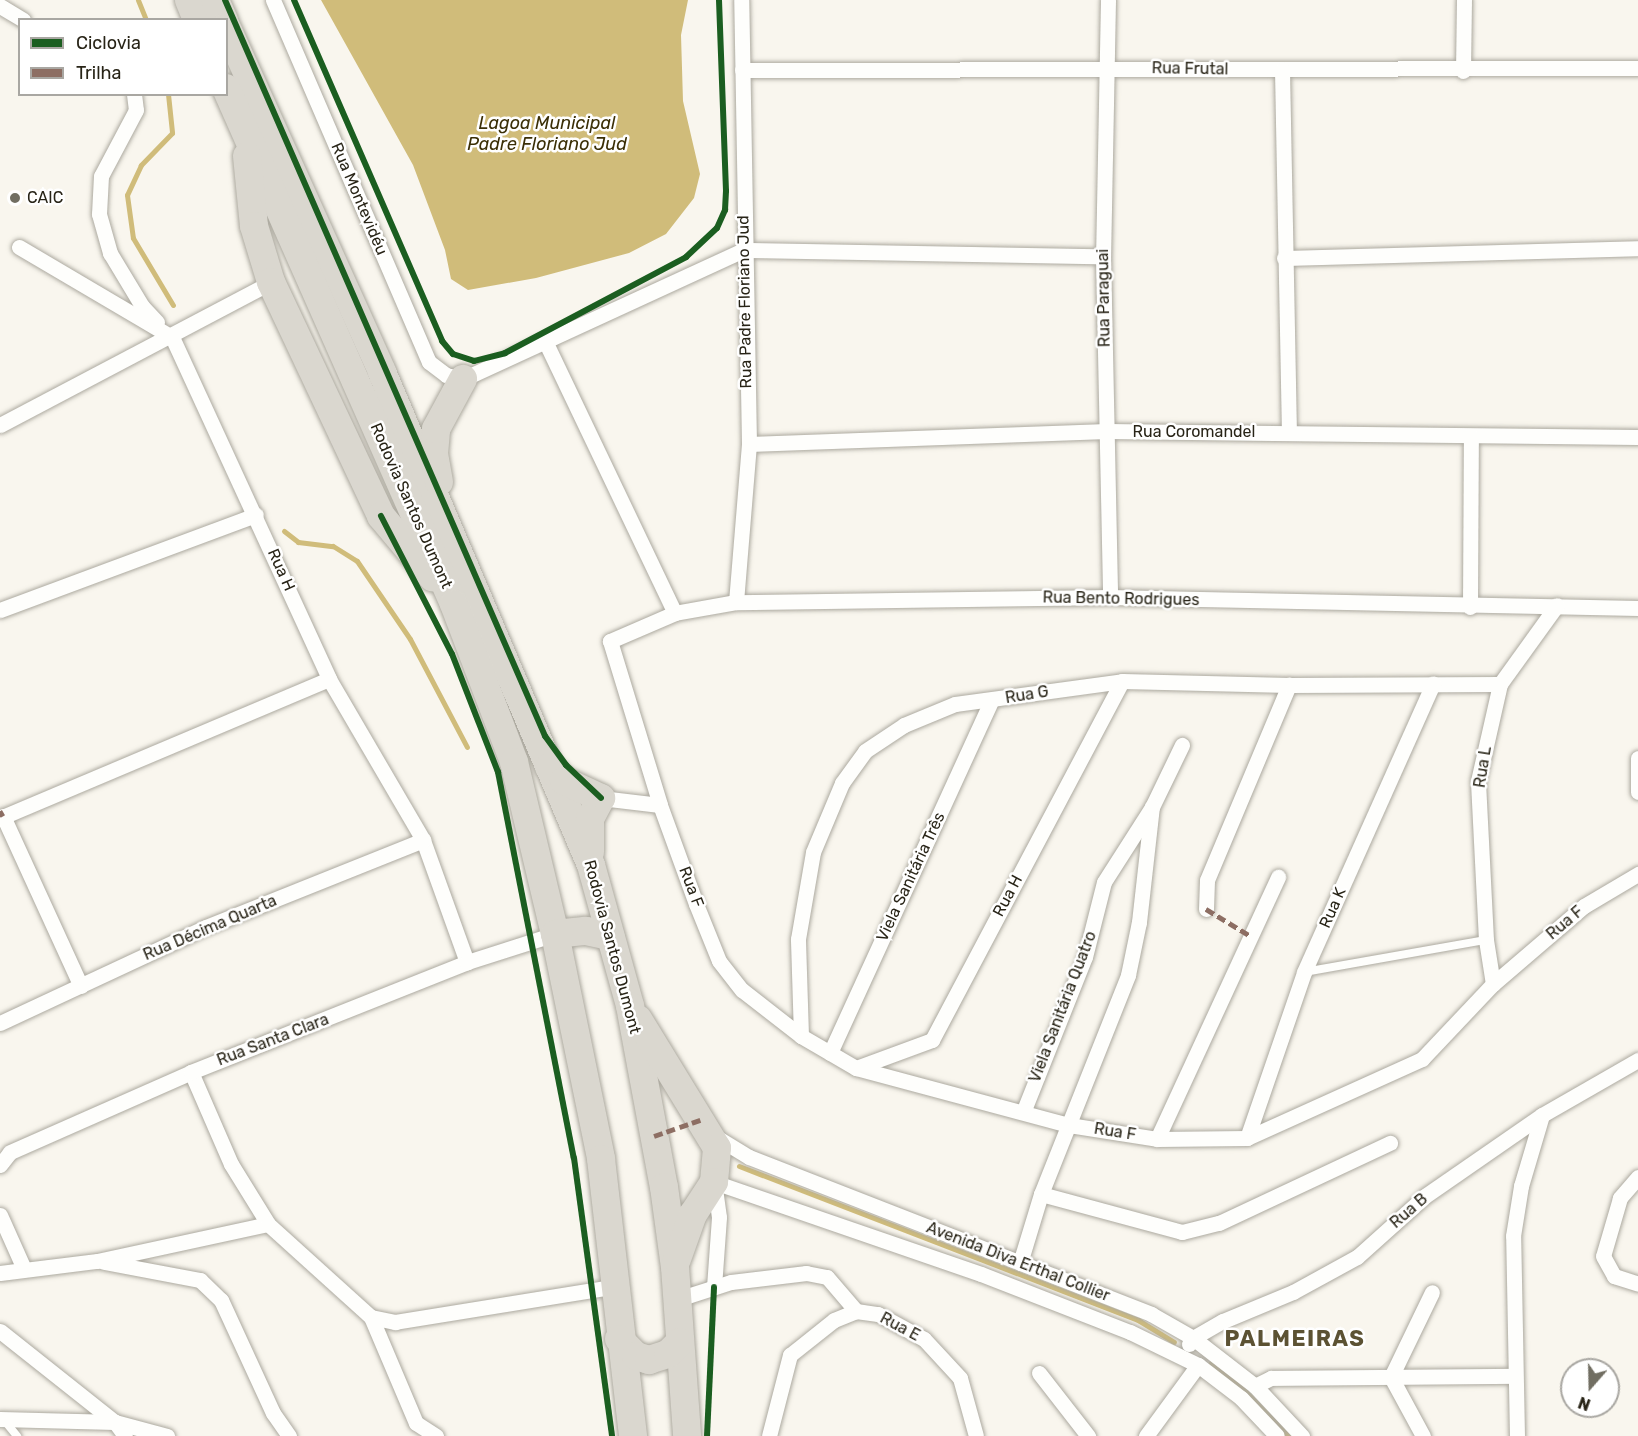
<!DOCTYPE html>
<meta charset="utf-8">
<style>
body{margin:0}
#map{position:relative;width:1638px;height:1436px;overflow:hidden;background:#f9f6ee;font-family:Rubik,sans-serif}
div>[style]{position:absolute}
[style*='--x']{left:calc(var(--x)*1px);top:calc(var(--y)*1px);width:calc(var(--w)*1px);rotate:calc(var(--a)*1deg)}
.water>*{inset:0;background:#d0bc7a}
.stream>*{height:5px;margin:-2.5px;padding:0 2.5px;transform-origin:2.5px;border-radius:2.5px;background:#d0bc7a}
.roads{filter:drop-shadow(0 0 2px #aca99f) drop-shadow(0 0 2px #aca99f)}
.lane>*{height:8px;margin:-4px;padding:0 4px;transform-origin:4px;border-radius:4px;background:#fefefc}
.street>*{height:15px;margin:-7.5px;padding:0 7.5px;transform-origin:7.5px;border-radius:7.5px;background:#fefefc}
.highway>*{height:28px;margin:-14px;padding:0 14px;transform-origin:14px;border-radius:14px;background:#dad7cf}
.quiet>*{height:4.5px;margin-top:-2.25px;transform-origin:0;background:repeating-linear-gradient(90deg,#8d6e63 0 9px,transparent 0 13.5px)}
.cycleway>*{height:6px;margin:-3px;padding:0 3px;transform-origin:3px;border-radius:3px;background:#1b5e20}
.dots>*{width:16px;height:16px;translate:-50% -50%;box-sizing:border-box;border:3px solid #fff;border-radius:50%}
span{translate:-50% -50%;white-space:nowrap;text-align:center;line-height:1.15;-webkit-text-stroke:5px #fff;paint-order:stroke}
.street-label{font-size:16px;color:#282417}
.poi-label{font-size:16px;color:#282417}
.left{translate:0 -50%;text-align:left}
.water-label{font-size:18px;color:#3b2f06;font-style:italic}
.district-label{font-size:22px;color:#5c5233;font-weight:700;letter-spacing:1.5px}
.legend{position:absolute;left:18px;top:18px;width:210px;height:78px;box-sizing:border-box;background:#fff;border:2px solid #a9a7a2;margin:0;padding:8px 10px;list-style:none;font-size:18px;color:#282417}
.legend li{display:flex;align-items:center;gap:12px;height:30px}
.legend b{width:30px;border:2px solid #a9a7a2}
.north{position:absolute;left:1560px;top:1358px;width:60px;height:60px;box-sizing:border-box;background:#fff;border:2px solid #a9a7a2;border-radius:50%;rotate:200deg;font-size:16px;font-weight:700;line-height:24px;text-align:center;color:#282417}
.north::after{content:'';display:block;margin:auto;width:21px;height:27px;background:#716e62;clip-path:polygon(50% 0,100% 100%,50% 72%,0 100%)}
</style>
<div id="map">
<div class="water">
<i style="clip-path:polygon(321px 0,688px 0,681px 35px,683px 101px,700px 174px,694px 198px,666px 234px,629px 253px,536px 278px,468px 290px,451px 279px,445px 250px,413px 165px)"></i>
</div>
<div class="stream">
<i style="--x:138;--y:0;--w:22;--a:68"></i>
<i style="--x:168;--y:94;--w:39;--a:84"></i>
<i style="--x:172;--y:133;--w:45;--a:134.1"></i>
<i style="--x:141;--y:165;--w:33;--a:115"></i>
<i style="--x:127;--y:195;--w:43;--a:82.1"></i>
<i style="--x:133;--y:238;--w:78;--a:59.2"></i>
<i style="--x:284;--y:531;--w:18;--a:38"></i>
<i style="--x:298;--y:542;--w:35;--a:7"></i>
<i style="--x:333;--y:546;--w:28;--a:32"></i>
<i style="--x:357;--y:561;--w:94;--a:55.8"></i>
<i style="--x:410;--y:639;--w:122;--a:62.2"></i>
<i style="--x:739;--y:1166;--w:428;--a:21.1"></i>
<i style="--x:1138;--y:1320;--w:42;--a:31.4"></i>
<i style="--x:1211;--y:1363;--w:36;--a:38"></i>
<i style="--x:1239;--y:1385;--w:71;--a:46.1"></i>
</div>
<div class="roads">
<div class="lane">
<i style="--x:1304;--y:972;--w:185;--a:-10"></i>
<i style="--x:4;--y:1420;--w:21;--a:51"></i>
</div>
<div class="street">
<i style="--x:273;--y:0;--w:394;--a:66.7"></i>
<i style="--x:429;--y:362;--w:21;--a:37"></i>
<i style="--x:446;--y:375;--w:17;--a:13"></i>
<i style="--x:463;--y:379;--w:308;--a:-24.7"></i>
<i style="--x:743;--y:250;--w:360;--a:1"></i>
<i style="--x:1108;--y:0;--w:256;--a:91.1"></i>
<i style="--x:1103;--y:256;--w:341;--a:88.8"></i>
<i style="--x:0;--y:6;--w:27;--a:31"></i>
<i style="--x:742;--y:70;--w:896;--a:-0.13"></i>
<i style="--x:1282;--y:70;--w:362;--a:88.9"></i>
<i style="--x:1463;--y:71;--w:71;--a:-89.2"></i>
<i style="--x:134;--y:94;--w:16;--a:83"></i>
<i style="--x:136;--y:110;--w:75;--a:117.9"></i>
<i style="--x:101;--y:176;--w:38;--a:93"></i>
<i style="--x:99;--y:214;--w:41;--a:74.2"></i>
<i style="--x:110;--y:253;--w:62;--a:58.9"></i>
<i style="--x:142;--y:306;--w:22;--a:47"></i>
<i style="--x:19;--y:247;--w:178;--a:30.5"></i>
<i style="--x:172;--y:337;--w:376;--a:65.3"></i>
<i style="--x:329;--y:679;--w:186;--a:59.7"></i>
<i style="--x:423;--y:840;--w:130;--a:70.2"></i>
<i style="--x:1284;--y:258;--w:354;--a:-1.6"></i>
<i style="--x:546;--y:343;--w:299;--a:64.5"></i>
<i style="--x:0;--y:425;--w:306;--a:-27.8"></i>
<i style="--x:749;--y:444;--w:358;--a:-2.1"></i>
<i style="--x:1107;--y:431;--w:531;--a:0.65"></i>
<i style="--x:736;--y:602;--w:159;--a:-85.3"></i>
<i style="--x:749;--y:444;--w:444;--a:-91"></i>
<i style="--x:1470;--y:607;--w:171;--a:-89.7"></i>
<i style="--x:1638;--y:608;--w:528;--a:-178.81"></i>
<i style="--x:1110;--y:597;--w:374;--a:179.2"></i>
<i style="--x:736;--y:602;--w:62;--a:169.8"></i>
<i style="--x:675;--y:613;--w:71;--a:156.7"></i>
<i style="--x:610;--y:641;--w:171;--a:73"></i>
<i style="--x:660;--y:805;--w:105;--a:70"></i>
<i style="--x:696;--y:904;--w:61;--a:68"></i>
<i style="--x:719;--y:961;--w:37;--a:52"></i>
<i style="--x:742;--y:990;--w:75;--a:37.9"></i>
<i style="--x:801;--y:1036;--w:64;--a:30.2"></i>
<i style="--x:856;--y:1068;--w:220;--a:15"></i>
<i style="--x:1069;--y:1125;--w:89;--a:9"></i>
<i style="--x:1157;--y:1139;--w:90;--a:-0.6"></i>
<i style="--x:1247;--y:1138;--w:192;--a:-24.3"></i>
<i style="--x:1422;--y:1059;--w:103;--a:-46.6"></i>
<i style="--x:1493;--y:984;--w:120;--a:-40.6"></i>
<i style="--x:1584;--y:906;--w:63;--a:-30.7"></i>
<i style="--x:0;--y:610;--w:273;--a:-20.4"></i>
<i style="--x:1638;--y:758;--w:34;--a:90"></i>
<i style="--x:601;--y:798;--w:59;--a:6.8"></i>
<i style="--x:3;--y:816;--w:187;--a:65.4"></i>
<i style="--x:0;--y:818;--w:357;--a:-22.9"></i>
<i style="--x:1206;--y:909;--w:29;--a:-88"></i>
<i style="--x:1207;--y:880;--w:212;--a:-67.2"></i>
<i style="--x:1493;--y:984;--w:45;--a:-99"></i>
<i style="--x:1486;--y:940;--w:159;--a:-92.9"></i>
<i style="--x:1478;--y:781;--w:99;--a:-77.2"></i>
<i style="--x:1500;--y:684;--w:97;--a:-54.2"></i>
<i style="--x:0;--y:1023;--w:227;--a:-25"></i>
<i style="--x:206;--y:927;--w:234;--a:-21.8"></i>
<i style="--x:801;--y:1036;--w:97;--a:-91.8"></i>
<i style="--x:798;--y:939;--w:88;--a:-80.2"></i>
<i style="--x:813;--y:852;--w:75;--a:-67.2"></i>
<i style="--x:842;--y:783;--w:39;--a:-54"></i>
<i style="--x:865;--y:751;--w:47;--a:-33.7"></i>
<i style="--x:904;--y:725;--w:55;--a:-22.4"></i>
<i style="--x:955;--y:704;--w:169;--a:-7.8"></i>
<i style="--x:1122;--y:681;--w:167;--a:1.4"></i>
<i style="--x:1289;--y:685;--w:211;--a:-0.3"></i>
<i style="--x:830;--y:1053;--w:387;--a:-65.4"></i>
<i style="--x:856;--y:1068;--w:81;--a:-20.2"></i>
<i style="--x:932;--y:1040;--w:406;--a:-62.1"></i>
<i style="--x:191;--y:1072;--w:100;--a:66.5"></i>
<i style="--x:231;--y:1164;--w:70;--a:58.3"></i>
<i style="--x:1024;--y:1110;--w:165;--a:-68.3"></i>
<i style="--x:1085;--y:957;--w:77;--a:-75.8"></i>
<i style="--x:1104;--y:882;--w:89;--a:-57.4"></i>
<i style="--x:1152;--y:807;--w:69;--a:-64.2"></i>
<i style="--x:713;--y:1135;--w:42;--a:31.4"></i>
<i style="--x:749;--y:1157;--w:432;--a:21.3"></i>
<i style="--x:1151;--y:1314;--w:48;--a:29.7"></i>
<i style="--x:1193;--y:1338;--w:78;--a:37.7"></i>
<i style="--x:1255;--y:1386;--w:69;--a:46.8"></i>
<i style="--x:1247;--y:1138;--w:176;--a:-71"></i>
<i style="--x:1304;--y:972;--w:316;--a:-65.9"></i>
<i style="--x:1157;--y:1139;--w:289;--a:-65.2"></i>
<i style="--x:0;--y:1165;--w:16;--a:-52"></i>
<i style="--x:10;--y:1152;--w:198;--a:-23.8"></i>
<i style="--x:191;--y:1072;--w:297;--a:-21.7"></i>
<i style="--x:467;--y:962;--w:92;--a:-17.7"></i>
<i style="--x:1638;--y:1177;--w:28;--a:131"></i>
<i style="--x:1620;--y:1198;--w:60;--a:106.3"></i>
<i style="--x:1603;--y:1256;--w:23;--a:61"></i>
<i style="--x:1614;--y:1276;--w:25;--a:18"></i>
<i style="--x:1041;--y:1194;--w:146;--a:15.1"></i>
<i style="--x:1182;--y:1232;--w:38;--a:-14"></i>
<i style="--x:1219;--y:1223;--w:189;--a:-25.1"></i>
<i style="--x:0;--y:1215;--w:59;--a:66"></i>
<i style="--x:104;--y:1262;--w:98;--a:10.6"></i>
<i style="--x:200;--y:1280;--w:29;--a:44"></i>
<i style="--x:221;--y:1300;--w:124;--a:65.3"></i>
<i style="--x:273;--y:1413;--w:28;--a:55"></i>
<i style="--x:1020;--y:1263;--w:72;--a:-73.1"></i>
<i style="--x:1041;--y:1194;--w:236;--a:-68.3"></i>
<i style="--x:1128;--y:975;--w:54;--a:-78.3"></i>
<i style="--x:1139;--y:922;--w:116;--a:-83.6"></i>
<i style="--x:0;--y:1273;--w:98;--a:-7.1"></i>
<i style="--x:97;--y:1261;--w:175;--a:-12.2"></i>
<i style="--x:268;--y:1224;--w:139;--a:42.1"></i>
<i style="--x:371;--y:1317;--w:115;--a:67"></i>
<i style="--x:416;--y:1423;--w:24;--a:33"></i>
<i style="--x:714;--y:1287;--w:70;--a:-85.9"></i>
<i style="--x:719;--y:1217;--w:35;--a:-98"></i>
<i style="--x:714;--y:1182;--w:282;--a:19"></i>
<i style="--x:981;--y:1274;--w:160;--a:21.3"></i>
<i style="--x:1130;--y:1332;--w:76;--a:25.9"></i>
<i style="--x:1198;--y:1365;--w:54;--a:37.5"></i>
<i style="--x:1241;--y:1398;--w:52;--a:46.5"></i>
<i style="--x:675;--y:1300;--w:59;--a:-17.8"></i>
<i style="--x:731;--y:1282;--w:76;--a:-6.8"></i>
<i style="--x:806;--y:1273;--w:21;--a:11"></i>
<i style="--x:827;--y:1277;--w:45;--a:49.5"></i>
<i style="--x:856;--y:1311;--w:22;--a:8"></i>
<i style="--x:878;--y:1314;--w:52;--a:28.5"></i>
<i style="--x:924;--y:1339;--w:53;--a:47.3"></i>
<i style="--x:960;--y:1378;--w:60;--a:74.6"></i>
<i style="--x:371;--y:1317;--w:25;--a:12"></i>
<i style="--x:395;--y:1322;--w:225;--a:-9.2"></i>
<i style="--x:0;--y:1331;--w:147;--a:38.4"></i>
<i style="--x:115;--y:1422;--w:17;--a:54"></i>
<i style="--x:1189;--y:1344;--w:7;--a:-56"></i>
<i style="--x:1193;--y:1338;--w:34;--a:-30"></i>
<i style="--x:1223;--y:1321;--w:76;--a:-22.5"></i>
<i style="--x:1293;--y:1292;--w:73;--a:-28.7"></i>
<i style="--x:1357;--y:1257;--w:91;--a:-41.9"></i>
<i style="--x:1425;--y:1196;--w:142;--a:-34.7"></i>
<i style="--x:1542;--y:1115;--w:111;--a:-29.8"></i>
<i style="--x:1039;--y:1373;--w:80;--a:52.1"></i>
<i style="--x:1255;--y:1386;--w:18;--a:-27"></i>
<i style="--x:1271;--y:1378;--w:243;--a:-0.5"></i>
<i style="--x:0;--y:1419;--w:115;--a:1.5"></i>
<i style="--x:115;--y:1422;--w:54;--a:15.1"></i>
<i style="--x:769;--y:1436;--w:84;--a:-75.5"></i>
<i style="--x:790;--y:1355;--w:56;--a:-38.5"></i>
<i style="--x:834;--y:1320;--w:24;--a:-22"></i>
<i style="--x:1146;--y:1436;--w:88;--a:-53.8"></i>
<i style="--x:1423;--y:1436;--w:67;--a:-118.5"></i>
<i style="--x:1391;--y:1377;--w:94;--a:-64.2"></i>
<i style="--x:1517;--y:1436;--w:200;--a:-91.1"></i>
<i style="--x:1513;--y:1236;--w:51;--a:-80.9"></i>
<i style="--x:1521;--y:1186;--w:74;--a:-73.5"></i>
</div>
<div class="highway">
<i style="--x:189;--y:0;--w:22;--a:68"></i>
<i style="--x:215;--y:0;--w:22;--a:66"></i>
<i style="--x:226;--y:26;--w:380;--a:65.7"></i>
<i style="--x:382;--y:372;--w:535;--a:67.03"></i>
<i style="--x:591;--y:865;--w:146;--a:74.5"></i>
<i style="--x:630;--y:1006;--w:184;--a:79.4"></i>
<i style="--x:664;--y:1187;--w:81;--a:82.2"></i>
<i style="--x:675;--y:1267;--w:169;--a:85.9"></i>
<i style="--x:226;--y:88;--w:564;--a:66.16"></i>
<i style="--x:454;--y:604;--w:169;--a:69.2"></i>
<i style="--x:514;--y:762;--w:177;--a:76.6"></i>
<i style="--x:555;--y:934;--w:230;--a:78.4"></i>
<i style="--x:601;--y:1159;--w:279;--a:83.4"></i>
<i style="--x:247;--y:156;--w:70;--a:84.3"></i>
<i style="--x:254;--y:226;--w:59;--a:73.1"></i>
<i style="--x:271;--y:282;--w:259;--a:64.8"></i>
<i style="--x:381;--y:516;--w:80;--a:50.1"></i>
<i style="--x:439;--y:482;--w:28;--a:-100"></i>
<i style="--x:434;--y:454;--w:25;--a:-85"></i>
<i style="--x:436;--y:429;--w:57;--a:-61.6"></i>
<i style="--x:549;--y:767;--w:21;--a:43"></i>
<i style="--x:564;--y:781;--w:41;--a:24.7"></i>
<i style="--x:601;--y:798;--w:24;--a:118"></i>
<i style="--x:590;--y:819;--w:33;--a:90"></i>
<i style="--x:555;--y:934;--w:31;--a:-6"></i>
<i style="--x:586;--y:931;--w:25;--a:12"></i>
<i style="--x:638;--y:1019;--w:151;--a:58.5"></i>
<i style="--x:717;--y:1148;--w:34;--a:95"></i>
<i style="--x:714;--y:1182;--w:38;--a:123"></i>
<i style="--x:693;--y:1214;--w:48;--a:109.6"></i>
<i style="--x:619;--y:1339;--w:24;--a:45"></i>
<i style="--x:636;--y:1356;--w:14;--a:17"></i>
<i style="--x:649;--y:1360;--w:20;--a:-18"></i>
<i style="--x:668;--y:1354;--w:17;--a:-45"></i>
</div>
</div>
<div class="quiet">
<i style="--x:0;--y:811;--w:6;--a:59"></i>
<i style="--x:1206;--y:909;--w:50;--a:31.2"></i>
<i style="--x:654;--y:1136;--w:49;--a:-19.2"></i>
</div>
<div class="cycleway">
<i style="--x:225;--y:0;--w:803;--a:66.5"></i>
<i style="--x:545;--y:736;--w:36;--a:54"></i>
<i style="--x:566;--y:765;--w:48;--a:43.3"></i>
<i style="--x:294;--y:0;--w:372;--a:66.5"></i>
<i style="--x:442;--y:341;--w:17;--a:50"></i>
<i style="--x:453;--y:354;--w:22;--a:18"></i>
<i style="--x:474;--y:361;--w:32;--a:-14"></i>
<i style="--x:505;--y:353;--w:205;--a:-27.9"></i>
<i style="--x:686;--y:257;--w:42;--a:-43.1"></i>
<i style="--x:717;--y:228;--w:20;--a:-66"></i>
<i style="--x:725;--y:210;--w:19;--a:-87"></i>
<i style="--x:726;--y:191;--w:191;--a:-92.1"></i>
<i style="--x:381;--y:516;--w:155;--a:62.8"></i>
<i style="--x:452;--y:654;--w:127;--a:68.7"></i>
<i style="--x:498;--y:772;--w:393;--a:78.9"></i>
<i style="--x:574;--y:1158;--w:281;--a:82.2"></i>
<i style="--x:707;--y:1436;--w:149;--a:-87.3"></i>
</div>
<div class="dots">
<i style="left:15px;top:198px;background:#716e62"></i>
</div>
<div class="street-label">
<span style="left:1190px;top:69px;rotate:1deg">Rua Frutal</span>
<span style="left:359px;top:199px;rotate:67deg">Rua Montevidéu</span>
<span style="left:1104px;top:298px;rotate:-91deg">Rua Paraguai</span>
<span style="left:745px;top:302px;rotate:-91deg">Rua Padre Floriano Jud</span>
<span style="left:1194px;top:432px">Rua Coromandel</span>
<span style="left:411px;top:506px;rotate:66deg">Rodovia Santos Dumont</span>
<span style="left:281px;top:570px;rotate:66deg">Rua H</span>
<span style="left:1121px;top:599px;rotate:1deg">Rua Bento Rodrigues</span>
<span style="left:1027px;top:695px;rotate:-9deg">Rua G</span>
<span style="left:1483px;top:767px;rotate:-81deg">Rua L</span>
<span style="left:911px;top:877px;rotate:-65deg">Viela Sanitária Três</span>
<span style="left:691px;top:887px;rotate:69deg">Rua F</span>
<span style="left:1008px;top:896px;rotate:-62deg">Rua H</span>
<span style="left:1333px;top:908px;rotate:-66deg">Rua K</span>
<span style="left:1565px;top:923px;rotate:-40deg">Rua F</span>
<span style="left:210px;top:928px;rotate:-23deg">Rua Décima Quarta</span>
<span style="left:612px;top:947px;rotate:75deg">Rodovia Santos Dumont</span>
<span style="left:1063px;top:1007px;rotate:-69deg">Viela Sanitária Quatro</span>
<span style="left:273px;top:1040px;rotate:-21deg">Rua Santa Clara</span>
<span style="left:1115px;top:1132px;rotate:9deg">Rua F</span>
<span style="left:1409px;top:1211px;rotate:-41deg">Rua B</span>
<span style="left:1018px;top:1262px;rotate:21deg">Avenida Diva Erthal Collier</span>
<span style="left:900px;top:1327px;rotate:28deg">Rua E</span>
</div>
<div class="poi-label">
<span class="left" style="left:27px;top:198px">CAIC</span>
</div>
<div class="water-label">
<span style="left:547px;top:134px">Lagoa Municipal<br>Padre Floriano Jud</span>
</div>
<div class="district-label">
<span style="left:1295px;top:1339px">PALMEIRAS</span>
</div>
<ul class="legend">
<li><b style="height:8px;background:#1b5e20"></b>Ciclovia</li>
<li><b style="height:8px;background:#8d6e63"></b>Trilha</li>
</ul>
<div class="north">N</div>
</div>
